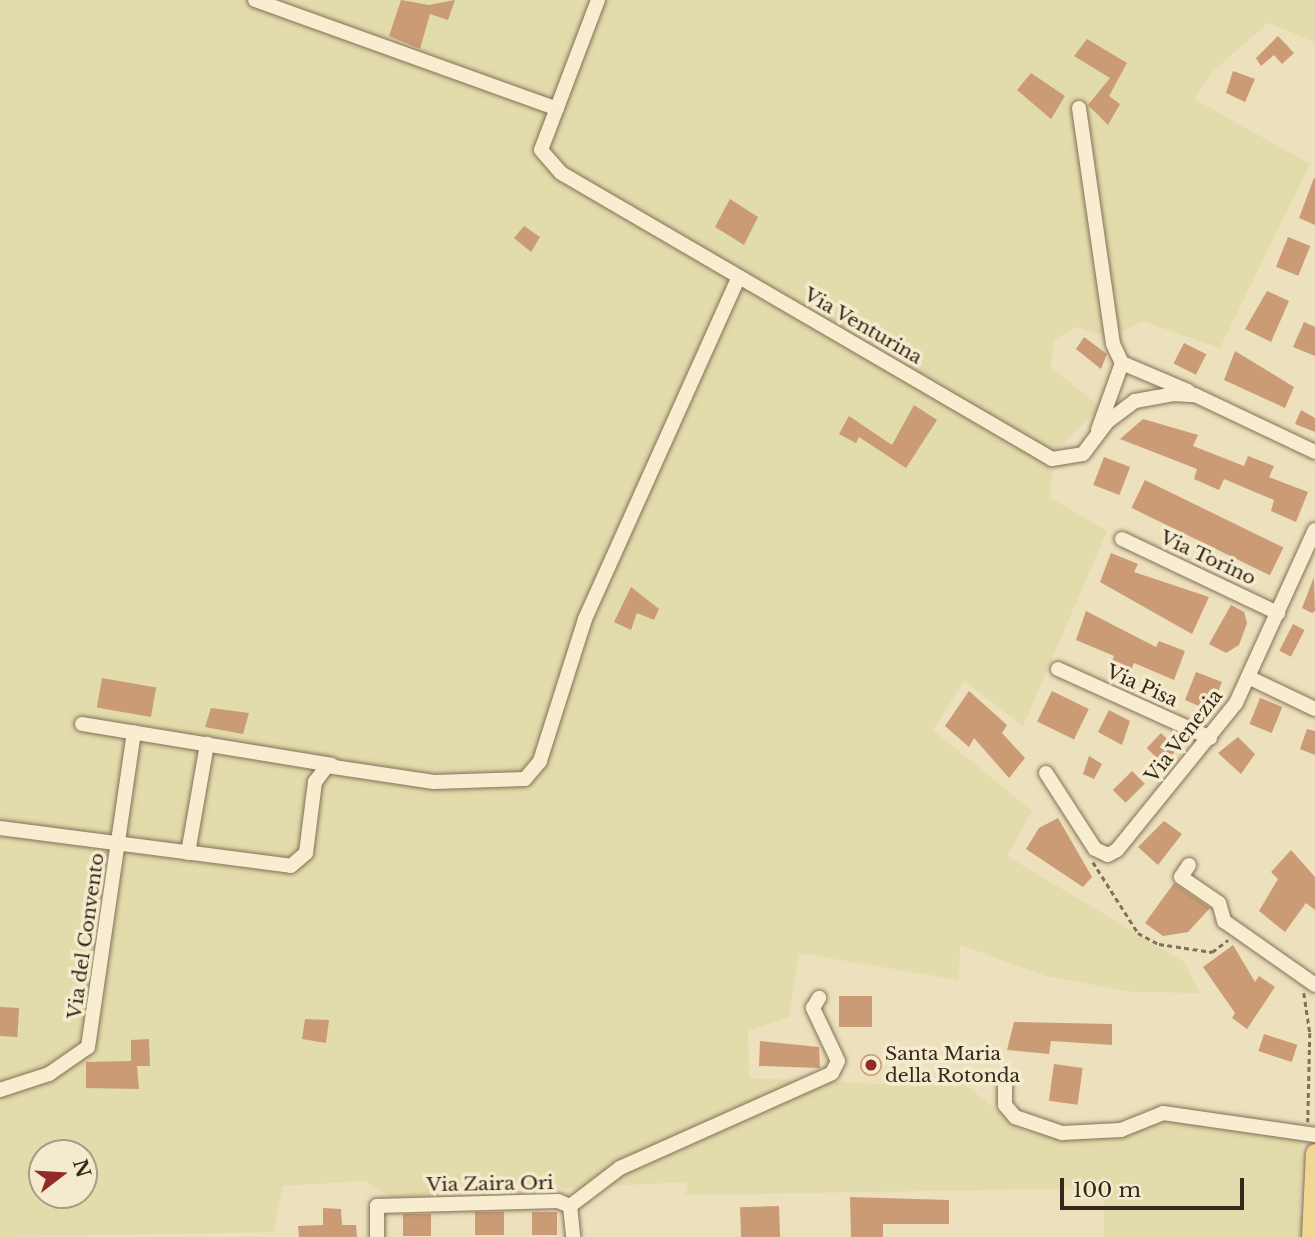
<!DOCTYPE html>
<style>
body{margin:0}
#map{position:relative;width:1315px;height:1237px;overflow:hidden;background:#ede0bd;font-family:"Libre Baskerville",serif}
div>[style]{position:absolute}
[style*='--x']{left:calc(var(--x)*1px);top:calc(var(--y)*1px);width:calc(var(--w)*1px);rotate:calc(var(--a)*1deg)}
.farmland>*{inset:0;background:#e2dbab}
.building>*{inset:0;background:#ca9b74;transform-origin:0 0}
.round{border-radius:50%}
.path>*{height:2.5px;margin-top:-1.25px;transform-origin:0;background:repeating-linear-gradient(90deg,#847057 0 5px,transparent 0 8.5px)}
.roads{filter:drop-shadow(0 0 2px #847057) drop-shadow(0 0 2px #847057)}
.minor>*{height:14px;margin:-7px;padding:0 7px;transform-origin:7px;border-radius:7px;background:#f8edd0}
.major>*{height:19px;margin:-9.5px;padding:0 9.5px;transform-origin:9.5px;border-radius:9.5px;background:#f1d794}
.dots>*{width:19px;height:19px;translate:-50% -50%;box-sizing:border-box;border:4px solid #f4eacd;border-radius:50%}
span{translate:-50% -50%;white-space:nowrap;text-align:center;line-height:1.15;-webkit-text-stroke:7px #f4eacd;paint-order:stroke}
.street-label{font-size:19px;color:#34281b}
.poi-label{font-size:19px;color:#34281b}
.left{translate:0 -50%;text-align:left}
.north{position:absolute;left:28px;top:1139px;width:70px;height:70px;box-sizing:border-box;background:#f4eacd;border:2px solid #a79c86;border-radius:50%;rotate:73deg;font-size:19px;font-weight:700;line-height:28px;text-align:center;color:#34281b}
.north::after{content:'';display:block;margin:auto;width:24px;height:32px;background:#922b28;clip-path:polygon(50% 0,100% 100%,50% 72%,0 100%)}
.scale{position:absolute;left:1060px;top:1178px;width:184px;height:32px;box-sizing:border-box;border:4px solid #34281b;border-top:0;padding-left:9px;font-size:21px;line-height:24px;white-space:nowrap;color:#34281b;-webkit-text-stroke:5px #f4eacd;paint-order:stroke}
</style>
<div id="map">
<div class="farmland">
<i style="clip-path:polygon(evenodd,0 0,1315px 0,1315px 42px,1268px 23px,1212px 72px,1194px 99px,1310px 164px,1220px 348px,1142px 321px,1111px 338px,1075px 327px,1054px 341px,1051px 367px,1100px 407px,1053px 454px,1050px 498px,1107px 531px,1023px 726px,964px 681px,933px 730px,1032px 811px,1007px 856px,1184px 962px,1200px 993px,1132px 992px,1046px 976px,960px 945px,959px 980px,799px 953px,789px 1017px,748px 1031px,749px 1078px,881px 1084px,905px 1076px,956px 1077px,1018px 1128px,1062px 1141px,1168px 1111px,1302px 1137px,1299px 1216px,1315px 1216px,1315px 1237px,1104px 1237px,1104px 1188px,685px 1195px,688px 1182px,390px 1197px,365px 1181px,283px 1186px,273px 1232px,0 1237px,0 0,42px 1153px,84px 1153px,84px 1195px,42px 1195px,42px 1153px)"></i>
</div>
<div class="building">
<i style="clip-path:polygon(401px 0,429px 5px,455px 0,448px 20px,430px 14px,420px 49px,389px 36px)"></i>
<i style="clip-path:polygon(1278px 36px,1294px 53px,1282px 64px,1274px 55px,1261px 66px,1256px 58px)"></i>
<i style="clip-path:polygon(1087px 39px,1127px 63px,1109px 96px,1120px 104px,1108px 125px,1088px 105px,1110px 78px,1074px 56px)"></i>
<i style="clip-path:polygon(1233px 71px,1255px 79px,1245px 102px,1226px 93px)"></i>
<i style="clip-path:polygon(1031px 73px,1065px 96px,1051px 119px,1017px 90px)"></i>
<i style="clip-path:polygon(1314px 178px,1315px 178px,1315px 225px,1299px 218px)"></i>
<i style="clip-path:polygon(730px 199px,758px 217px,744px 245px,715px 227px)"></i>
<i style="clip-path:polygon(524px 226px,540px 237px,531px 252px,514px 238px)"></i>
<i style="left:1288px;top:237px;width:24px;height:32px;rotate:22deg"></i>
<i style="clip-path:polygon(1267px 291px,1289px 301px,1271px 342px,1245px 329px)"></i>
<i style="clip-path:polygon(1304px 322px,1315px 327px,1315px 356px,1293px 347px)"></i>
<i style="clip-path:polygon(1084px 337px,1107px 354px,1101px 369px,1076px 349px)"></i>
<i style="left:1184px;top:343px;width:25px;height:23px;rotate:27deg"></i>
<i style="clip-path:polygon(1235px 351px,1294px 387px,1285px 408px,1224px 380px)"></i>
<i style="clip-path:polygon(914px 405px,937px 420px,906px 468px,859px 437px,856px 443px,839px 434px,849px 416px,892px 445px)"></i>
<i style="clip-path:polygon(1301px 410px,1315px 418px,1315px 432px,1295px 424px)"></i>
<i style="clip-path:polygon(1143px 419px,1198px 435px,1193px 446px,1244px 466px,1248px 456px,1274px 466px,1269px 477px,1308px 492px,1296px 522px,1271px 511px,1274px 500px,1224px 479px,1219px 490px,1194px 479px,1197px 469px,1120px 439px)"></i>
<i style="left:1104px;top:457px;width:28px;height:30px;rotate:21deg"></i>
<i style="left:1145px;top:480px;width:154px;height:31px;rotate:26deg"></i>
<i style="clip-path:polygon(1111px 553px,1138px 564px,1134px 572px,1209px 597px,1192px 634px,1100px 582px)"></i>
<i style="clip-path:polygon(1314px 577px,1315px 611px,1312px 613px,1302px 608px)"></i>
<i style="clip-path:polygon(631px 587px,659px 609px,654px 620px,637px 613px,631px 630px,614px 622px)"></i>
<i style="clip-path:polygon(1231px 605px,1244px 612px,1247px 623px,1239px 645px,1226px 653px,1209px 644px)"></i>
<i style="clip-path:polygon(1086px 611px,1156px 647px,1159px 641px,1185px 651px,1174px 680px,1134px 663px,1127px 678px,1109px 668px,1114px 656px,1076px 640px)"></i>
<i style="left:1293px;top:624px;width:13px;height:30px;rotate:27deg"></i>
<i style="clip-path:polygon(1196px 672px,1222px 682px,1212px 707px,1206px 705px,1213px 712px,1185px 700px)"></i>
<i style="left:102px;top:678px;width:55px;height:30px;rotate:10deg"></i>
<i style="clip-path:polygon(969px 691px,1007px 725px,1002px 733px,1025px 758px,1009px 778px,974px 738px,969px 747px,945px 726px)"></i>
<i style="left:1052px;top:691px;width:41px;height:34px;rotate:26deg"></i>
<i style="left:1260px;top:698px;width:24px;height:28px;rotate:22deg"></i>
<i style="clip-path:polygon(211px 708px,249px 713px,243px 734px,205px 727px)"></i>
<i style="clip-path:polygon(1109px 710px,1130px 721px,1122px 745px,1098px 732px)"></i>
<i style="clip-path:polygon(1307px 729px,1315px 731px,1315px 755px,1300px 749px)"></i>
<i style="left:1161px;top:733px;width:23px;height:21px;rotate:43deg"></i>
<i style="clip-path:polygon(1238px 737px,1255px 754px,1241px 774px,1218px 753px)"></i>
<i style="clip-path:polygon(1089px 756px,1102px 764px,1094px 779px,1083px 774px)"></i>
<i style="left:1132px;top:771px;width:18px;height:27px;rotate:45deg"></i>
<i style="clip-path:polygon(1058px 818px,1092px 877px,1083px 887px,1026px 849px,1039px 828px)"></i>
<i style="clip-path:polygon(1164px 821px,1182px 834px,1158px 865px,1138px 847px)"></i>
<i style="clip-path:polygon(1291px 850px,1315px 877px,1315px 910px,1306px 903px,1285px 932px,1259px 911px,1278px 879px,1271px 872px)"></i>
<i style="clip-path:polygon(1174px 883px,1210px 908px,1188px 932px,1163px 936px,1145px 923px)"></i>
<i style="clip-path:polygon(1233px 945px,1255px 982px,1259px 976px,1275px 987px,1247px 1029px,1232px 1018px,1235px 1013px,1203px 967px)"></i>
<i style="left:839px;top:996px;width:33px;height:31px"></i>
<i style="left:0;top:1007px;width:19px;height:29px;rotate:3deg"></i>
<i style="clip-path:polygon(305px 1019px,329px 1020px,326px 1043px,302px 1039px)"></i>
<i style="clip-path:polygon(1014px 1022px,1112px 1024px,1112px 1045px,1051px 1041px,1049px 1054px,1007px 1050px)"></i>
<i style="left:1264px;top:1034px;width:35px;height:18px;rotate:18deg"></i>
<i style="clip-path:polygon(149px 1039px,150px 1066px,137px 1066px,139px 1089px,86px 1088px,86px 1062px,131px 1061px,131px 1040px)"></i>
<i style="clip-path:polygon(760px 1041px,819px 1047px,820px 1068px,759px 1066px)"></i>
<i class="round" style="left:860px;top:1054px;width:22px;height:22px"></i>
<i style="left:1054px;top:1064px;width:29px;height:37px;rotate:8deg"></i>
<i style="clip-path:polygon(850px 1197px,949px 1200px,949px 1224px,883px 1224px,883px 1237px,851px 1237px)"></i>
<i style="left:779px;top:1206px;width:31px;height:39px;rotate:88deg"></i>
<i style="clip-path:polygon(323px 1208px,341px 1209px,342px 1225px,356px 1225px,357px 1237px,299px 1237px,298px 1226px,323px 1225px)"></i>
<i style="left:504px;top:1212px;width:23px;height:29px;rotate:90deg"></i>
<i style="left:532px;top:1212px;width:25px;height:23px"></i>
<i style="left:431px;top:1214px;width:22px;height:28px;rotate:90deg"></i>
</div>
<div class="path">
<i style="--x:1093;--y:862;--w:84;--a:57.6"></i>
<i style="--x:1138;--y:933;--w:24;--a:28"></i>
<i style="--x:1159;--y:944;--w:54;--a:8.6"></i>
<i style="--x:1212;--y:952;--w:20;--a:-37"></i>
<i style="--x:1304;--y:993;--w:40;--a:81.5"></i>
<i style="--x:1310;--y:1033;--w:89;--a:91.3"></i>
</div>
<div class="roads">
<div class="minor">
<i style="--x:255;--y:0;--w:321;--a:19.8"></i>
<i style="--x:598;--y:0;--w:160;--a:110.8"></i>
<i style="--x:541;--y:150;--w:30;--a:49"></i>
<i style="--x:561;--y:173;--w:568;--a:30.22"></i>
<i style="--x:1052;--y:459;--w:31;--a:-9"></i>
<i style="--x:1083;--y:454;--w:40;--a:-53"></i>
<i style="--x:1107;--y:422;--w:35;--a:-37"></i>
<i style="--x:1135;--y:401;--w:39;--a:-10"></i>
<i style="--x:1173;--y:394;--w:22;--a:3"></i>
<i style="--x:1195;--y:395;--w:133;--a:25.4"></i>
<i style="--x:1079;--y:108;--w:238;--a:81.8"></i>
<i style="--x:1113;--y:344;--w:21;--a:65"></i>
<i style="--x:1098;--y:430;--w:71;--a:-70.3"></i>
<i style="--x:1122;--y:363;--w:72;--a:23"></i>
<i style="--x:1122;--y:539;--w:173;--a:25.4"></i>
<i style="--x:1058;--y:669;--w:167;--a:24.4"></i>
<i style="--x:1248;--y:677;--w:74;--a:25.5"></i>
<i style="--x:82;--y:724;--w:253;--a:9.3"></i>
<i style="--x:1046;--y:773;--w:90;--a:57.2"></i>
<i style="--x:1095;--y:849;--w:14;--a:25"></i>
<i style="--x:1108;--y:855;--w:10;--a:-29"></i>
<i style="--x:1117;--y:850;--w:189;--a:-51"></i>
<i style="--x:1236;--y:703;--w:190;--a:-65.5"></i>
<i style="--x:0;--y:828;--w:293;--a:7.4"></i>
<i style="--x:291;--y:866;--w:20;--a:-41"></i>
<i style="--x:306;--y:853;--w:72;--a:-82.8"></i>
<i style="--x:315;--y:782;--w:20;--a:-53"></i>
<i style="--x:327;--y:766;--w:108;--a:8.5"></i>
<i style="--x:434;--y:782;--w:91;--a:-1.9"></i>
<i style="--x:525;--y:779;--w:23;--a:-50"></i>
<i style="--x:540;--y:761;--w:149;--a:-72.4"></i>
<i style="--x:585;--y:619;--w:375;--a:-65.8"></i>
<i style="--x:188;--y:853;--w:111;--a:-80.1"></i>
<i style="--x:1189;--y:865;--w:14;--a:124"></i>
<i style="--x:1181;--y:877;--w:46;--a:34.4"></i>
<i style="--x:1219;--y:903;--w:19;--a:74"></i>
<i style="--x:1224;--y:921;--w:111;--a:35.1"></i>
<i style="--x:1005;--y:1084;--w:21;--a:90"></i>
<i style="--x:1005;--y:1105;--w:16;--a:50"></i>
<i style="--x:1015;--y:1117;--w:50;--a:18.8"></i>
<i style="--x:1062;--y:1133;--w:59;--a:-2.9"></i>
<i style="--x:1121;--y:1130;--w:45;--a:-22"></i>
<i style="--x:1163;--y:1113;--w:154;--a:8.2"></i>
<i style="--x:0;--y:1090;--w:52;--a:-18.1"></i>
<i style="--x:49;--y:1074;--w:47;--a:-34.7"></i>
<i style="--x:88;--y:1047;--w:318;--a:-81.7"></i>
<i style="--x:570;--y:1206;--w:63;--a:-37.2"></i>
<i style="--x:620;--y:1168;--w:232;--a:-24.1"></i>
<i style="--x:832;--y:1073;--w:13;--a:-63"></i>
<i style="--x:838;--y:1061;--w:59;--a:-115.3"></i>
<i style="--x:813;--y:1008;--w:12;--a:-59"></i>
<i style="--x:377;--y:1237;--w:31;--a:-90"></i>
<i style="--x:377;--y:1206;--w:181;--a:-1.6"></i>
<i style="--x:558;--y:1201;--w:13;--a:23"></i>
<i style="--x:570;--y:1206;--w:31;--a:84"></i>
</div>
<div class="major">
<i style="--x:1311;--y:1237;--w:84;--a:-87.3"></i>
</div>
</div>
<div class="dots">
<i style="left:871px;top:1065px;background:#922b28"></i>
</div>
<div class="street-label">
<span style="left:863px;top:326px;rotate:30deg">Via Venturina</span>
<span style="left:1208px;top:558px;rotate:25deg">Via Torino</span>
<span style="left:1142px;top:686px;rotate:24deg">Via Pisa</span>
<span style="left:1184px;top:736px;rotate:-52deg">Via Venezia</span>
<span style="left:86px;top:936px;rotate:-82deg">Via del Convento</span>
<span style="left:490px;top:1184px;rotate:-1deg">Via Zaira Ori</span>
</div>
<div class="poi-label">
<span class="left" style="left:885px;top:1065px">Santa Maria<br>della Rotonda</span>
</div>
<div class="north">N</div>
<div class="scale">100 m</div>
</div>
